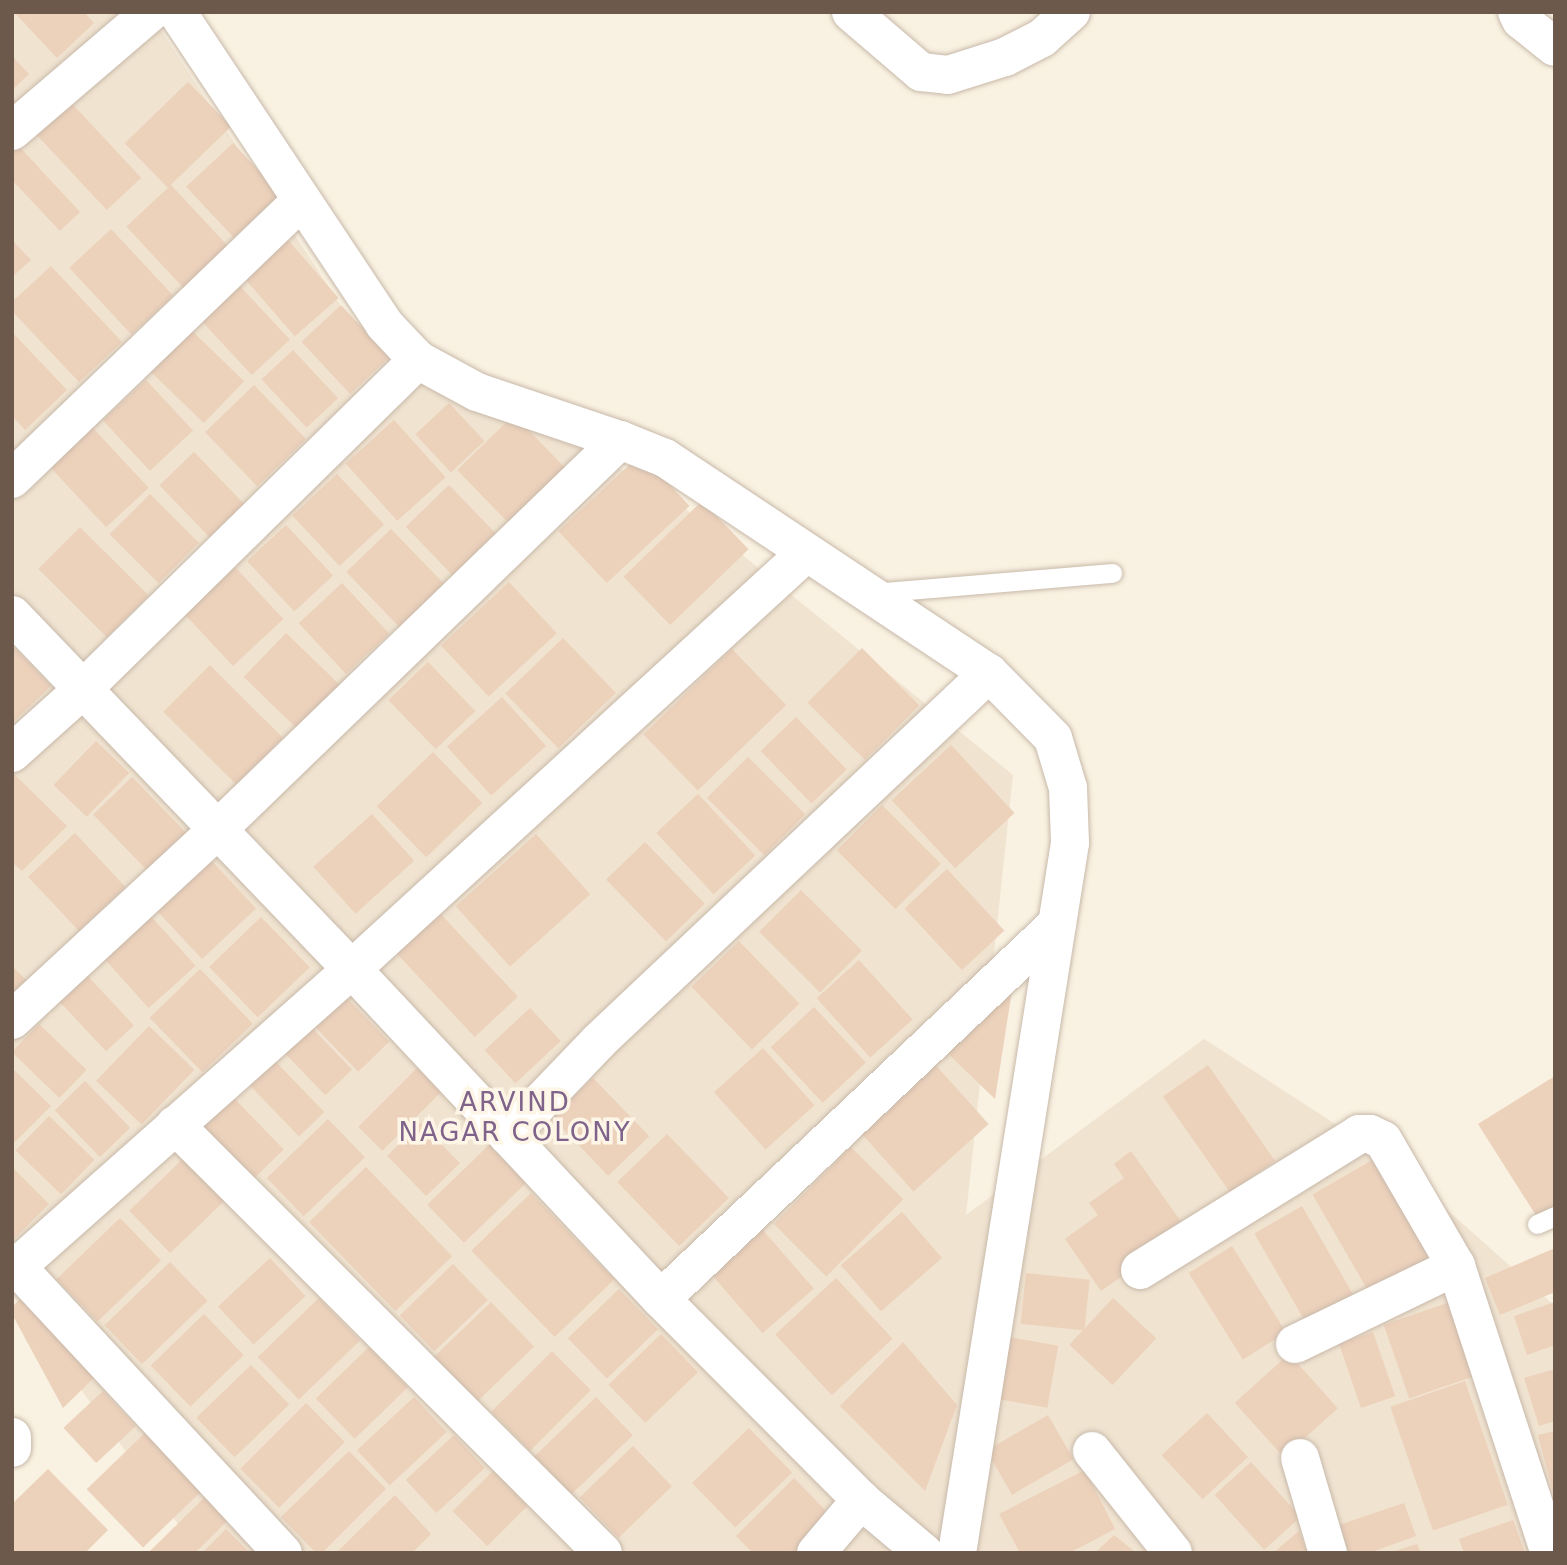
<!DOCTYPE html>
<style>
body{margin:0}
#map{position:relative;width:1567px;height:1565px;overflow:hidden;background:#f9f1e1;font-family:"DejaVu Sans",sans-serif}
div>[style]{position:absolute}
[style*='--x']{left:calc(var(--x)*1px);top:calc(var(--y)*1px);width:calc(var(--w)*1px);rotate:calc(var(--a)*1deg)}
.residential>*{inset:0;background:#f0e3d0}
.building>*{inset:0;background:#ecd1bb;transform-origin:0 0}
.roads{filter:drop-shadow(0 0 2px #c8b9aa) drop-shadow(0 0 2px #c8b9aa)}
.lane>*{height:19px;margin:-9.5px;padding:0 9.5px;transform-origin:9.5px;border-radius:9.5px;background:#fff}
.street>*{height:38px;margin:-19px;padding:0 19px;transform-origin:19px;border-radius:19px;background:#fff}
span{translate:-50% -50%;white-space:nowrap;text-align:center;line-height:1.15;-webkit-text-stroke:7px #fdf5e6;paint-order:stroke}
.neighbourhood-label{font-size:26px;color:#7f638a;letter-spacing:2px}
.frame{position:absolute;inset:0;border:14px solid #6d594b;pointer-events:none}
</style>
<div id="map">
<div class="residential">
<i style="clip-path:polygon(12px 12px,149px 12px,349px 318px,671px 497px,1013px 775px,966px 1215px,1204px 1039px,1391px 1160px,1555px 1306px,1555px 1553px,199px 1553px,12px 1294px)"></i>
</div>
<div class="building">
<i style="clip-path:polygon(14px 12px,84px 12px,94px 23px,57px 58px)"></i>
<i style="clip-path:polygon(12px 56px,29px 74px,12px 90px)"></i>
<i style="left:188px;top:82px;width:62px;height:88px;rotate:46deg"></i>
<i style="left:62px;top:93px;width:116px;height:47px;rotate:47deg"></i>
<i style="clip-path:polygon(15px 142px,80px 212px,60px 231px,12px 180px)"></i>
<i style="left:233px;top:143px;width:70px;height:64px;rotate:47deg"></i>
<i style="left:171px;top:185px;width:85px;height:61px;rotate:47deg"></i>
<i style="left:111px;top:229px;width:91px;height:57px;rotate:47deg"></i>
<i style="clip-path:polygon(12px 240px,31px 260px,12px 277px)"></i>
<i style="left:288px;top:240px;width:77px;height:58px;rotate:49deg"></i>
<i style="clip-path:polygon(51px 266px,122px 342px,79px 382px,12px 311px,12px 302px)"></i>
<i style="left:238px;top:284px;width:76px;height:52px;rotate:47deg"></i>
<i style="left:341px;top:305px;width:71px;height:54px;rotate:47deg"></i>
<i style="left:188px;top:327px;width:78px;height:58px;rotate:44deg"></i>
<i style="clip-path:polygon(12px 332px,67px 390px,25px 430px,12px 416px)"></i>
<i style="left:293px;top:350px;width:66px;height:43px;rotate:47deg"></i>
<i style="left:146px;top:380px;width:69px;height:59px;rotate:47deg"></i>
<i style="left:254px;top:385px;width:75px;height:68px;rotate:46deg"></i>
<i style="left:449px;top:403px;width:52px;height:46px;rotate:47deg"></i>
<i style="left:514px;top:415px;width:82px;height:79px;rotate:46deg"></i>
<i style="left:394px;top:420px;width:77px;height:65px;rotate:48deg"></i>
<i style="left:92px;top:427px;width:83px;height:58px;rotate:47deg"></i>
<i style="left:194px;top:452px;width:75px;height:48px;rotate:46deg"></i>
<i style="left:641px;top:454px;width:71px;height:113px;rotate:47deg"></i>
<i style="left:337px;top:474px;width:69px;height:61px;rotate:47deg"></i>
<i style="left:449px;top:485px;width:67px;height:60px;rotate:46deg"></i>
<i style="left:150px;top:494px;width:69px;height:57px;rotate:45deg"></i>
<i style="left:702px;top:501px;width:67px;height:109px;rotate:46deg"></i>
<i style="left:286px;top:525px;width:69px;height:53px;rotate:47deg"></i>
<i style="left:80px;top:527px;width:97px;height:59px;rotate:45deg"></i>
<i style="left:391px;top:529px;width:79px;height:62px;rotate:46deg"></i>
<i style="left:235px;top:567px;width:71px;height:69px;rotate:47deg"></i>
<i style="left:509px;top:582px;width:70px;height:93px;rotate:47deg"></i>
<i style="left:342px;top:583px;width:69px;height:59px;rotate:47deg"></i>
<i style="left:286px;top:633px;width:76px;height:61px;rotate:44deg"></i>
<i style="left:563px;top:638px;width:76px;height:80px;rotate:46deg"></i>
<i style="clip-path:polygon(12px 645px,51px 686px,12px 723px)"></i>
<i style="left:862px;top:648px;width:81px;height:77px;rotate:45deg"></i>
<i style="left:732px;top:649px;width:78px;height:123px;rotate:46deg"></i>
<i style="left:428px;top:662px;width:68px;height:55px;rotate:46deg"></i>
<i style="left:210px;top:665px;width:103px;height:66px;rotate:45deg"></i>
<i style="left:502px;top:697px;width:66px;height:74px;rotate:48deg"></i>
<i style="left:796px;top:717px;width:73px;height:49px;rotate:46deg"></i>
<i style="left:96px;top:741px;width:46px;height:61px;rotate:44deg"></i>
<i style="left:951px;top:745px;width:93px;height:81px;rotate:47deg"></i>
<i style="left:433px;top:752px;width:71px;height:78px;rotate:46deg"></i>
<i style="left:748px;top:757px;width:81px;height:58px;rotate:45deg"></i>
<i style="clip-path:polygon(12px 772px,67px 826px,22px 871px,12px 862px)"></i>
<i style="left:132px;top:777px;width:79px;height:54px;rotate:46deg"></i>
<i style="left:698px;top:794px;width:84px;height:57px;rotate:47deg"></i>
<i style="left:882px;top:805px;width:83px;height:64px;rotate:45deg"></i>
<i style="left:372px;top:814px;width:63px;height:79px;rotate:48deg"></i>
<i style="left:75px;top:833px;width:74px;height:64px;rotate:47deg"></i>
<i style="left:536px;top:834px;width:81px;height:108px;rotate:48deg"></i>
<i style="left:645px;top:842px;width:86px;height:54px;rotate:46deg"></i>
<i style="left:209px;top:858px;width:69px;height:74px;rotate:47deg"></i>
<i style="left:947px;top:869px;width:84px;height:58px;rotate:47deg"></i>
<i style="left:801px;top:890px;width:86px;height:59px;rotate:45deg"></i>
<i style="left:436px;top:909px;width:120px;height:59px;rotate:47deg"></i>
<i style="left:148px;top:913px;width:71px;height:63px;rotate:48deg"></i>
<i style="left:261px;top:917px;width:70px;height:72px;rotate:46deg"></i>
<i style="left:739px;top:941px;width:87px;height:66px;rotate:46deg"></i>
<i style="left:859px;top:960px;width:80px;height:57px;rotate:48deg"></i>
<i style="clip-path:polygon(12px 966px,34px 988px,12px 1010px)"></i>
<i style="left:200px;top:969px;width:76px;height:70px;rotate:46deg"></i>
<i style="left:84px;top:972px;width:73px;height:38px;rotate:47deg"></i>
<i style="clip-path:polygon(1013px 984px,995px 1099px,937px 1043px)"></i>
<i style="left:344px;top:995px;width:65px;height:43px;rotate:46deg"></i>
<i style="left:814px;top:1007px;width:76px;height:59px;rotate:47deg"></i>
<i style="left:530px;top:1008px;width:45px;height:62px;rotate:47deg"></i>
<i style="left:39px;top:1024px;width:66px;height:39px;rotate:44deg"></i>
<i style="left:149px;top:1026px;width:63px;height:76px;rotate:44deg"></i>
<i style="left:311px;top:1027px;width:59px;height:37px;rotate:46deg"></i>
<i style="left:763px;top:1048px;width:77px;height:66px;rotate:48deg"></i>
<i style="left:931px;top:1060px;width:86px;height:101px;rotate:48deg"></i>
<i style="left:275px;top:1061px;width:71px;height:35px;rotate:46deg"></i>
<i style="left:1208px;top:1065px;width:117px;height:55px;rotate:55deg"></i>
<i style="clip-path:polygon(12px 1068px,51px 1106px,15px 1142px,12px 1139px)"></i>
<i style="left:417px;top:1068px;width:34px;height:83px;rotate:45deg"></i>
<i style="clip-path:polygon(1555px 1076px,1555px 1206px,1537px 1217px,1478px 1124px)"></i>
<i style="left:593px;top:1078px;width:81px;height:57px;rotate:46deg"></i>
<i style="left:85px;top:1081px;width:65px;height:42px;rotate:46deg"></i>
<i style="left:233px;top:1097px;width:73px;height:42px;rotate:46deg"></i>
<i style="left:49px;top:1116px;width:63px;height:48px;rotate:44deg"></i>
<i style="left:328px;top:1119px;width:53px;height:85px;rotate:46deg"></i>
<i style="left:421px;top:1123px;width:56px;height:47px;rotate:46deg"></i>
<i style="left:667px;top:1134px;width:89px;height:69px;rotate:46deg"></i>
<i style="left:489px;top:1145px;width:53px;height:86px;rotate:46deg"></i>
<i style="left:851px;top:1147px;width:74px;height:109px;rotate:45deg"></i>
<i style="clip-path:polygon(1131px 1151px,1187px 1230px,1101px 1291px,1065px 1239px,1098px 1215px,1089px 1203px,1124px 1178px,1114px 1164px)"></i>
<i style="left:189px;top:1153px;width:59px;height:83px;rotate:46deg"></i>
<i style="left:1374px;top:1159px;width:122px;height:71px;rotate:60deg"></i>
<i style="clip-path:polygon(12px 1167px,49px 1204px,12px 1241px)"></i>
<i style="left:366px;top:1167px;width:124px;height:79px;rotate:46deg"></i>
<i style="left:531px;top:1193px;width:120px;height:83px;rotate:46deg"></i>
<i style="left:1302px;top:1206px;width:104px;height:55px;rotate:60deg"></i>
<i style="left:902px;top:1212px;width:61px;height:81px;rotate:49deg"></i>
<i style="left:120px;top:1218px;width:59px;height:88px;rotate:46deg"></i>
<i style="left:762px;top:1229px;width:79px;height:68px;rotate:49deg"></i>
<i style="left:1232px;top:1246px;width:102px;height:51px;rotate:58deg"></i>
<i style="clip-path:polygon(1555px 1248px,1555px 1292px,1500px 1315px,1485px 1278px)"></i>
<i style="left:270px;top:1258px;width:52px;height:71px;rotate:47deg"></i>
<i style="left:170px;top:1262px;width:54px;height:91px;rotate:46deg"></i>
<i style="left:453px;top:1264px;width:50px;height:74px;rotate:46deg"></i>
<i style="left:1026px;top:1273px;width:64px;height:51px;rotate:6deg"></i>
<i style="left:836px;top:1278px;width:83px;height:83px;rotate:47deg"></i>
<i style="left:619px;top:1289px;width:56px;height:71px;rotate:46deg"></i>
<i style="clip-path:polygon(25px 1294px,100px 1372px,63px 1408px,12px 1314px,12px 1307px)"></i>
<i style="left:319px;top:1298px;width:59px;height:85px;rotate:46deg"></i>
<i style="left:1113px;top:1298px;width:59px;height:64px;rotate:43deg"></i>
<i style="left:491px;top:1302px;width:62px;height:84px;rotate:46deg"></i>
<i style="left:1450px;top:1302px;width:78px;height:70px;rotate:71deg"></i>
<i style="clip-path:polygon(1555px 1302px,1555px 1345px,1527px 1355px,1514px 1316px)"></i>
<i style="left:204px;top:1314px;width:57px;height:74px;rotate:46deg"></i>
<i style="left:1373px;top:1332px;width:68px;height:36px;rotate:71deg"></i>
<i style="left:661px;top:1334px;width:53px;height:73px;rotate:46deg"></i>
<i style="left:1009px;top:1337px;width:50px;height:63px;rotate:10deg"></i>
<i style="clip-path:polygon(903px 1342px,957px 1405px,925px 1491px,840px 1406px)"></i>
<i style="left:369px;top:1347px;width:56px;height:74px;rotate:46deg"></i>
<i style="left:552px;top:1351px;width:55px;height:86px;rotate:45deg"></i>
<i style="left:1289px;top:1354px;width:73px;height:73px;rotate:48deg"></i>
<i style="left:251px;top:1365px;width:55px;height:76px;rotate:46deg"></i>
<i style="clip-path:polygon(1555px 1369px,1555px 1421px,1539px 1426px,1524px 1378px)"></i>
<i style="left:1465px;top:1381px;width:131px;height:79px;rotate:71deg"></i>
<i style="left:103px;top:1391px;width:48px;height:54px;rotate:47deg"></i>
<i style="left:414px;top:1397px;width:48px;height:78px;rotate:47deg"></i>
<i style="left:596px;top:1397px;width:53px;height:86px;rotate:46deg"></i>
<i style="left:306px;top:1403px;width:55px;height:93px;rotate:45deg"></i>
<i style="left:1207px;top:1413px;width:60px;height:62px;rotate:47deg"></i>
<i style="left:1048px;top:1415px;width:51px;height:71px;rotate:60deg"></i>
<i style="left:749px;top:1428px;width:62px;height:79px;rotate:46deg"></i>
<i style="clip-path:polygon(1555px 1431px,1555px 1496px,1554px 1496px,1538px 1435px)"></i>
<i style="left:145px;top:1433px;width:81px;height:81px;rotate:46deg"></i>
<i style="left:454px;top:1435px;width:45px;height:66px;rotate:47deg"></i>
<i style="left:633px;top:1446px;width:56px;height:74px;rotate:46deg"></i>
<i style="clip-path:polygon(349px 1451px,386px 1489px,322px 1553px,316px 1553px,281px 1517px)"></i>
<i style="left:1251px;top:1462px;width:74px;height:49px;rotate:48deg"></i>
<i style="clip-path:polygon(48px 1469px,108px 1530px,85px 1553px,12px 1553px,12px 1504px)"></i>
<i style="clip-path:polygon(1085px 1470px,1115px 1529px,1069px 1553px,1020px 1553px,999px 1514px)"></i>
<i style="left:493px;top:1471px;width:49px;height:57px;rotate:45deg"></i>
<i style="clip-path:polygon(794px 1478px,835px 1520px,802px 1553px,753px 1553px,736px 1536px)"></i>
<i style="clip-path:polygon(395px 1495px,431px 1534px,412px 1553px,336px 1553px)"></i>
<i style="clip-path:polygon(205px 1497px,227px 1521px,195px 1553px,148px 1553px)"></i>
<i style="clip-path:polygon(1404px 1503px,1416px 1536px,1369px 1553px,1341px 1553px,1333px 1527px)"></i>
<i style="clip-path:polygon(1513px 1520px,1525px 1553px,1464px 1553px,1459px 1539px)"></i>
<i style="clip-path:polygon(226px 1529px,250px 1553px,202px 1553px)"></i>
<i style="clip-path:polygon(1299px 1531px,1307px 1553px,1273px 1553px)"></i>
<i style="clip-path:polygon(1114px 1535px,1136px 1553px,1095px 1553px)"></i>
<i style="clip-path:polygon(1417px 1544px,1421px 1553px,1392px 1553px,1392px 1552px)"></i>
</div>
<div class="roads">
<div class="lane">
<i style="--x:873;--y:593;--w:240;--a:-4.8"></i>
<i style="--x:1537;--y:1224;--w:20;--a:-24"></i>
</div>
<div class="street">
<i style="--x:177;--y:12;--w:374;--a:56.4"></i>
<i style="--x:384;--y:324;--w:50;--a:46.6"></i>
<i style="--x:418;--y:360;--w:67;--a:28.5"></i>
<i style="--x:477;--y:392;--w:151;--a:18.6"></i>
<i style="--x:620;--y:440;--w:48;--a:21.8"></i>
<i style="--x:665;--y:458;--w:389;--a:33.6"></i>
<i style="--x:989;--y:673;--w:91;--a:45.4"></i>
<i style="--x:1053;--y:738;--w:52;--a:73.3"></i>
<i style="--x:1068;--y:788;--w:55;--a:87.9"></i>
<i style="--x:1070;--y:843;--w:719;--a:99.04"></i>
<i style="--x:851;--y:12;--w:92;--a:40.6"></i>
<i style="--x:921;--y:72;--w:27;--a:6"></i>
<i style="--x:948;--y:75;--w:60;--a:-17.5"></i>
<i style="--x:1005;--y:57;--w:42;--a:-27.2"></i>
<i style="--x:1042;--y:38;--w:39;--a:-42"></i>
<i style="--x:1517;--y:12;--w:9;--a:63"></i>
<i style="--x:1521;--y:20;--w:43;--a:38.5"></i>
<i style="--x:12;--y:131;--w:183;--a:-40.6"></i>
<i style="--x:12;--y:479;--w:401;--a:-43.9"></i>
<i style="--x:12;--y:615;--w:491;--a:46.2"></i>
<i style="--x:352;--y:969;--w:452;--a:46.9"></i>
<i style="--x:661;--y:1299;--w:284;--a:45.1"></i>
<i style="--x:861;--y:1500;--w:82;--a:40.1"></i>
<i style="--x:12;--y:753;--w:96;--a:-42"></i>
<i style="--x:83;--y:689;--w:470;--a:-44.5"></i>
<i style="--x:12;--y:1020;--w:280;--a:-42.8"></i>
<i style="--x:217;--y:830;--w:561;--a:-44.06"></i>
<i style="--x:175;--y:1125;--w:605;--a:45"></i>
<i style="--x:508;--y:1136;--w:132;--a:-46.2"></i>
<i style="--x:599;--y:1041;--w:536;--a:-43.34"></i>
<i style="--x:16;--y:1266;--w:392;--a:47.1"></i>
<i style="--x:1140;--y:1270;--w:258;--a:-31.8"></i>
<i style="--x:1359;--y:1134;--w:11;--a:0"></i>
<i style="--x:1370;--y:1134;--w:14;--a:25"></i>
<i style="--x:1383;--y:1140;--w:146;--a:59.9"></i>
<i style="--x:1456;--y:1266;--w:302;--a:71.9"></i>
<i style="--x:12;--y:1271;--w:455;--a:-41.6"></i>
<i style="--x:352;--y:969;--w:616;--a:-42.5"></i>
<i style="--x:661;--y:1299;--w:545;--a:-43.44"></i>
<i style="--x:1295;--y:1344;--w:179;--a:-25.8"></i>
<i style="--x:12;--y:1437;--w:11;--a:90"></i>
<i style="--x:1092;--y:1451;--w:130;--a:51.5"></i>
<i style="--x:1300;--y:1458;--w:99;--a:73.6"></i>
<i style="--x:816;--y:1553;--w:70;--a:-49.7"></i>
</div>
</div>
<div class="neighbourhood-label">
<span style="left:515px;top:1118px">ARVIND<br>NAGAR COLONY</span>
</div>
<div class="frame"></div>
</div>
